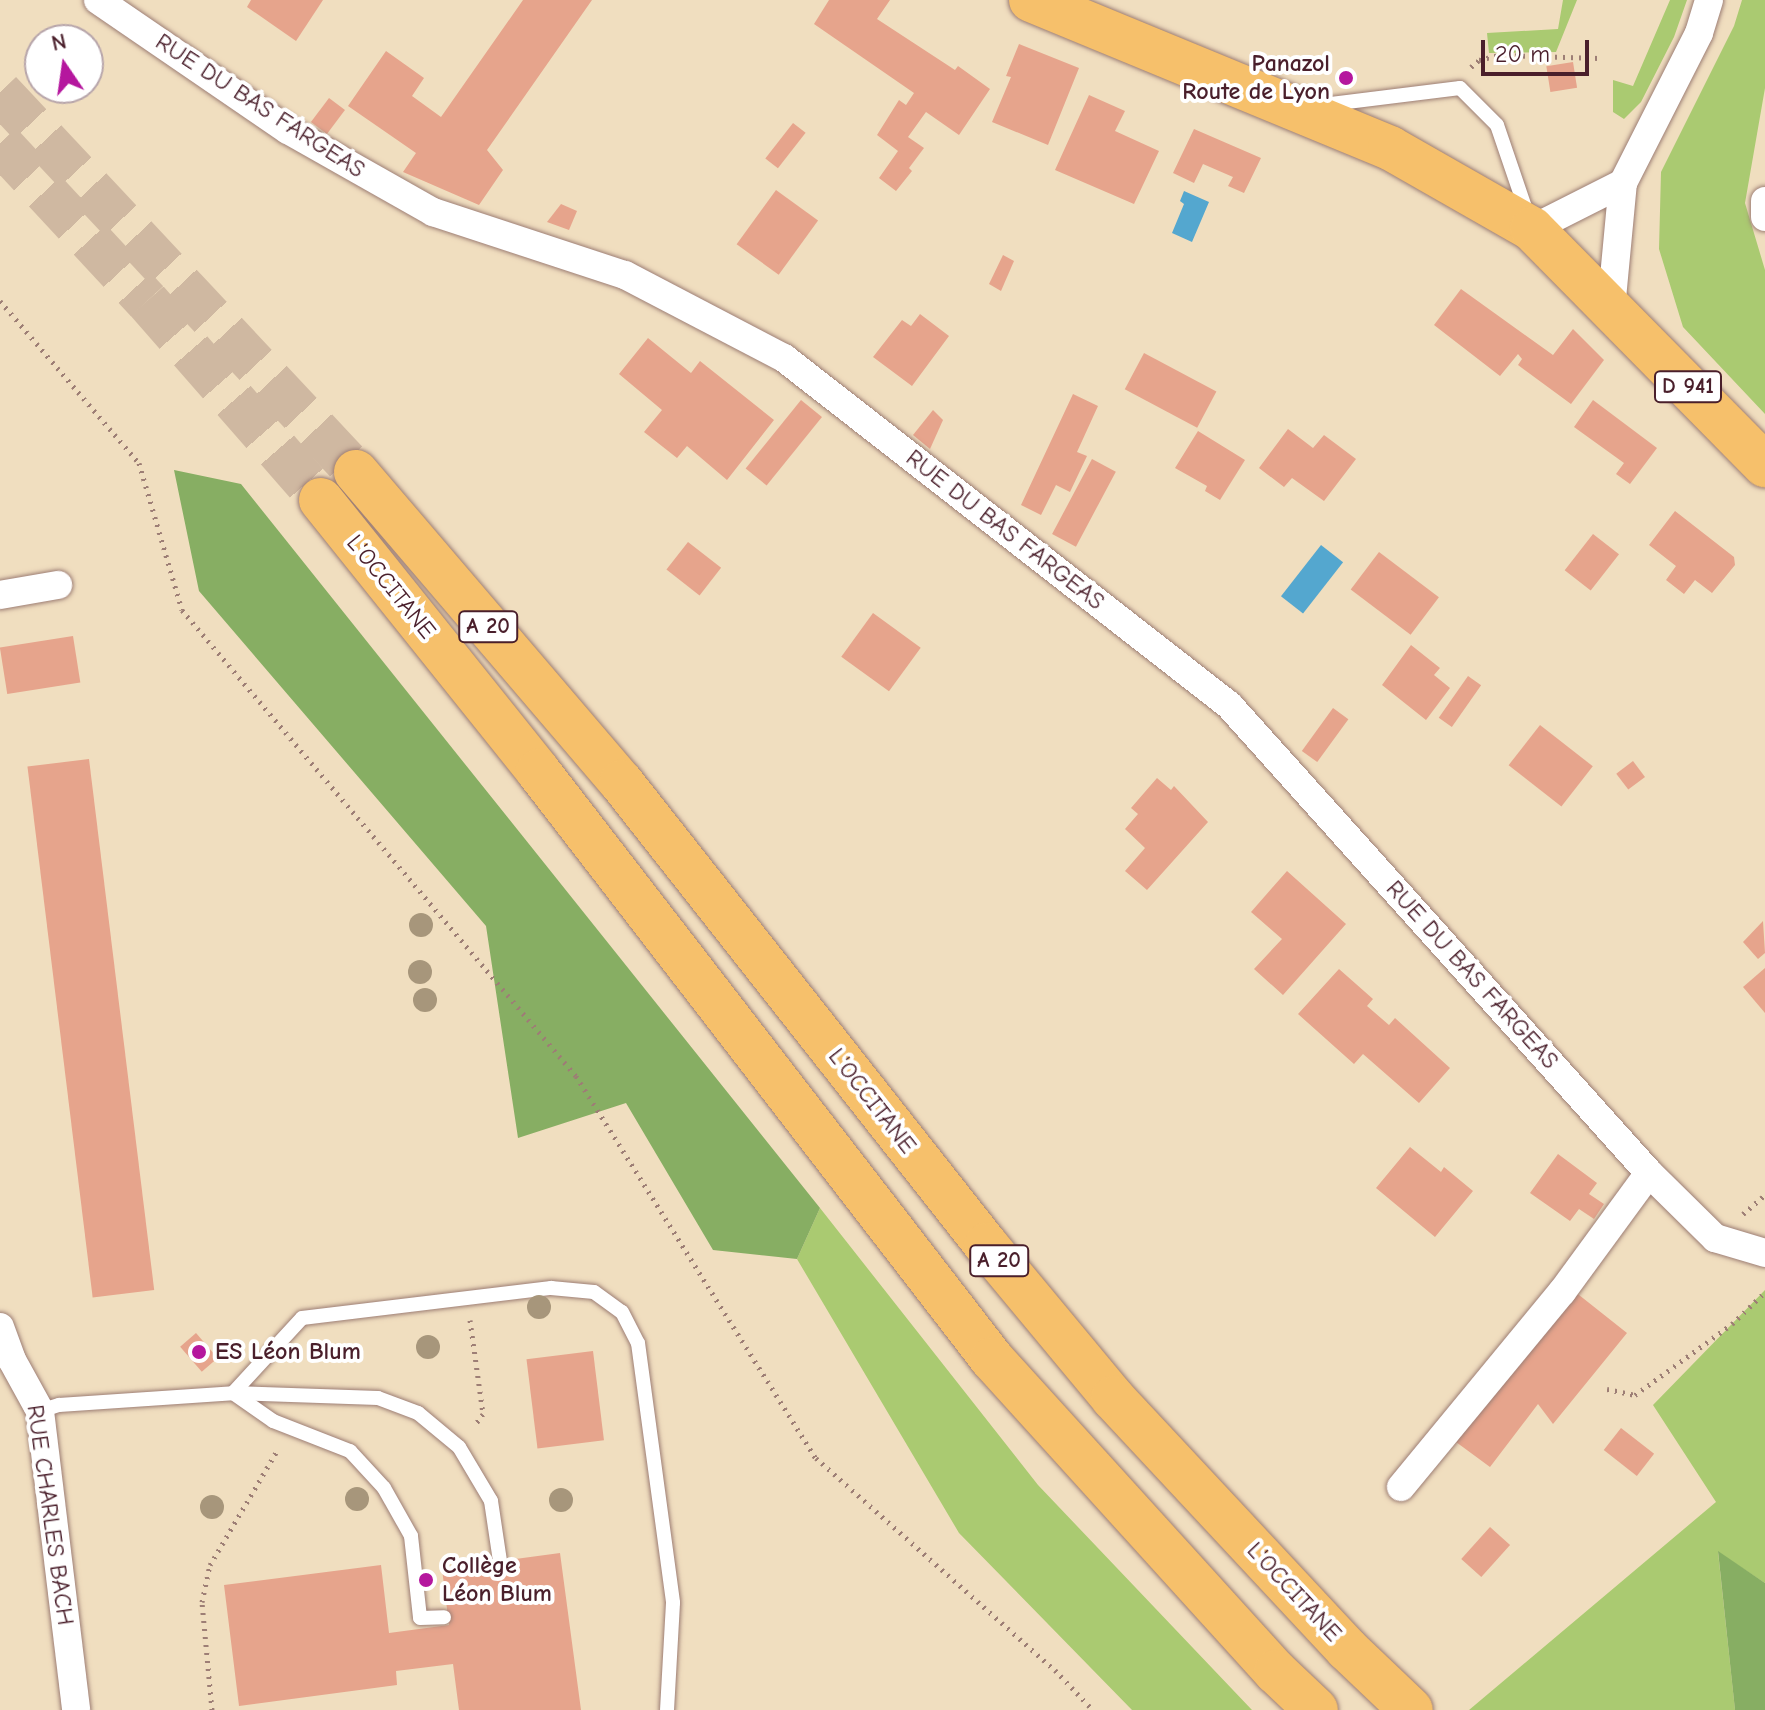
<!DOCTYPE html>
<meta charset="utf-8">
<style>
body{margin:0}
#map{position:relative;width:1765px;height:1710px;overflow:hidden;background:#f0debf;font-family:"Comic Neue",sans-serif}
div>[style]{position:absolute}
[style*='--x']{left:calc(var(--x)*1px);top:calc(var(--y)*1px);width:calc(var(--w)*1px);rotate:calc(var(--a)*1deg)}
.green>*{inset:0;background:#aaca71}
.forest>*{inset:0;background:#87ae63}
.water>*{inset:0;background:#54a7cf;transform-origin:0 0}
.building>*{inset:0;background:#e6a48c;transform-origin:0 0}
.motorway-tunnel>*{height:44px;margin-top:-22px;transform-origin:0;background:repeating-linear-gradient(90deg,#cfb8a1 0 44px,transparent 0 66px)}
.path>*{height:5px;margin-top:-2.5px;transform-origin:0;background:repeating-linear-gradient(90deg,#9d7e75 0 2px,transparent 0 8px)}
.roads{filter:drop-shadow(0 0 2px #9d7e75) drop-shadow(0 0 2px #9d7e75)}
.service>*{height:14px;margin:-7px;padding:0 7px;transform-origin:7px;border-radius:7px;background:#fff}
.minor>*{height:28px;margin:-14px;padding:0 14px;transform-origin:14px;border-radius:14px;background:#fff}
.primary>*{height:44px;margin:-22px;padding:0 22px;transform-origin:22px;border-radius:22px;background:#f6c06b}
.motorway>*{height:44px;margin:-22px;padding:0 22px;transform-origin:22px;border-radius:22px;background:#f6c06b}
.trees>*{width:24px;height:24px;margin:-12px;border-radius:50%;background:#a7967b}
.dots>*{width:22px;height:22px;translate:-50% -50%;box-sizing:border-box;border:4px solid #fff;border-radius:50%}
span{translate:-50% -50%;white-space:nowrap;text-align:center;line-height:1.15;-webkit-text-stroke:8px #fff;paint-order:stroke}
.shield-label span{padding:2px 6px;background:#fff;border:2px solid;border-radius:6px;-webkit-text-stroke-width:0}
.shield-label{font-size:22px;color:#4a1f2b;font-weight:700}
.poi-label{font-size:24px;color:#4a1f2b;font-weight:700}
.right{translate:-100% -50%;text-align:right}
.left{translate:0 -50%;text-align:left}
.street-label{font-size:24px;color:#4a1f2b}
.north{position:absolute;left:24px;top:24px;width:80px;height:80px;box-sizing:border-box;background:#fff;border:2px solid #b7a5aa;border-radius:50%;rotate:347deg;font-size:22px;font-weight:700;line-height:32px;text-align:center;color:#4a1f2b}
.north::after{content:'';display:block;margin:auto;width:28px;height:36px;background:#b5179e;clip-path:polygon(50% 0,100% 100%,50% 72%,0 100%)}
.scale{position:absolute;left:1481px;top:40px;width:108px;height:36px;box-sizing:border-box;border:4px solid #4a1f2b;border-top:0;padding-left:10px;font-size:24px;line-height:28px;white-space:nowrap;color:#4a1f2b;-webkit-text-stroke:6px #fff;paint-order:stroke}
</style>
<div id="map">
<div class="green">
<i style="clip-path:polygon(1563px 0,1577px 0,1556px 52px,1489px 53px,1487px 33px,1558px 29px)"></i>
<i style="clip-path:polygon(1670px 0,1687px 0,1674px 37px,1641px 102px,1624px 119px,1613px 112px,1613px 80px,1633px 86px)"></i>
<i style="clip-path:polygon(1742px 0,1765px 0,1765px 88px,1745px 203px,1765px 270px,1765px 414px,1683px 327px,1659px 249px,1661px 172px,1734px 26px)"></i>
<i style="clip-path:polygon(820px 1208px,1038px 1485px,1252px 1710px,1132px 1710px,959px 1533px,797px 1259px)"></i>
<i style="clip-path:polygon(1765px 1290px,1765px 1583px,1718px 1552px,1735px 1710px,1469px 1710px,1716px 1502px,1653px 1405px)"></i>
</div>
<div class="forest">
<i style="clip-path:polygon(174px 470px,241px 484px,820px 1208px,797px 1259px,713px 1250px,626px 1103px,518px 1138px,486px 926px,199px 591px)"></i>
<i style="clip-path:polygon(1718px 1551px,1765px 1583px,1765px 1710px,1735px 1710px)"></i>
</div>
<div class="water">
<i style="clip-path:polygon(1184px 191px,1209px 202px,1192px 242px,1172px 233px,1184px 204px,1180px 201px)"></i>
<i style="left:1321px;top:545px;width:28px;height:65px;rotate:38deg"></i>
</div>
<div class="building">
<i style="clip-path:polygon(251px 0,323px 0,296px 41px,247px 7px)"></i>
<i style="clip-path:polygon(523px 0,592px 0,487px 150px,503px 170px,479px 205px,403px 172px,416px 153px,348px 106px,386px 51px,424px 78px,412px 96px,441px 117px)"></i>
<i style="clip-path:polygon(829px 0,890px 0,877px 19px,955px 70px,958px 66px,990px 89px,959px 135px,926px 112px,908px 137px,924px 148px,909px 168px,912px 171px,896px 191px,879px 178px,898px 151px,877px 135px,899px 100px,906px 105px,914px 93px,814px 24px)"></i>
<i style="clip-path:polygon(1019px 44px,1079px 68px,1048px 145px,992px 122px,1011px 77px,1006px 76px)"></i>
<i style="left:1573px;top:62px;width:26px;height:27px;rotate:81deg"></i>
<i style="clip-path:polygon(1089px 95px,1125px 111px,1115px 131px,1159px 151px,1134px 204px,1055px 170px)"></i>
<i style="left:329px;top:98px;width:20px;height:30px;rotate:37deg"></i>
<i style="left:793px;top:123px;width:16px;height:45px;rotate:38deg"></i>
<i style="clip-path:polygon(1194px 129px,1261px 158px,1244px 193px,1228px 186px,1233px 177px,1203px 164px,1194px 183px,1173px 173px)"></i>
<i style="left:776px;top:190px;width:52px;height:67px;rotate:36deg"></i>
<i style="clip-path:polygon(561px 204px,577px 211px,569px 230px,547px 222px)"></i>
<i style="clip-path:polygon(1003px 255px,1014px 261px,1001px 291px,989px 284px)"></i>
<i style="clip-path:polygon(1461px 289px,1553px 355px,1573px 329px,1604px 360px,1571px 404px,1518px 365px,1522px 359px,1518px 354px,1500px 376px,1434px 325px)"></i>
<i style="clip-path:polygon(920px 314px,949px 336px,912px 386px,873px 357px,902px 320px,911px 326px)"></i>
<i style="clip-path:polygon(648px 338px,691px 373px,700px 361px,774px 420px,727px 480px,687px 446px,677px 458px,644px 432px,662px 410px,619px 374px)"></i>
<i style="left:1144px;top:353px;width:82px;height:41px;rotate:28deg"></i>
<i style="clip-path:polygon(1073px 394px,1098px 406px,1077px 452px,1087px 456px,1070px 492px,1056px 485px,1041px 515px,1021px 505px)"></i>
<i style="left:801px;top:400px;width:27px;height:88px;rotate:39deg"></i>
<i style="clip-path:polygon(1593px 400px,1657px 448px,1630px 484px,1616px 474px,1624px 463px,1574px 427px)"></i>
<i style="clip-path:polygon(933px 410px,943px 420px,930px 449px,913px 435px)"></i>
<i style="clip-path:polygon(1288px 429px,1313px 448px,1324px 435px,1356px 459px,1324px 501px,1292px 478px,1284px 487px,1259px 468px)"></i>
<i style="clip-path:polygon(1198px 431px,1245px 460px,1220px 500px,1205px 491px,1207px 486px,1175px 468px)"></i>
<i style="left:1092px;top:459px;width:27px;height:85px;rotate:28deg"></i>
<i style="clip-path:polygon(1675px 511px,1734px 557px,1735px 565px,1712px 593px,1695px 580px,1684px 594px,1666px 580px,1676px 566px,1649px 545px)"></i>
<i style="left:1593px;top:534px;width:33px;height:46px;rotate:38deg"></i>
<i style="left:688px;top:542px;width:42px;height:35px;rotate:38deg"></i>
<i style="left:1379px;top:552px;width:75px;height:47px;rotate:37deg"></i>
<i style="left:873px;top:613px;width:59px;height:54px;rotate:36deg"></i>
<i style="left:73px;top:636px;width:47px;height:74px;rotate:81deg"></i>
<i style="clip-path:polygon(1411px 645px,1440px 668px,1434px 675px,1450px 688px,1426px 720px,1382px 685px)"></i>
<i style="left:1468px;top:676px;width:16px;height:51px;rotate:35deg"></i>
<i style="left:1333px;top:708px;width:19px;height:53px;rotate:36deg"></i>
<i style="left:1540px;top:725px;width:67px;height:51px;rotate:38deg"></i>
<i style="left:89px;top:759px;width:535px;height:62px;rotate:83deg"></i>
<i style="left:1633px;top:761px;width:20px;height:21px;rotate:53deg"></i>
<i style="clip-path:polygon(1157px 778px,1171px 790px,1174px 786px,1208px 822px,1147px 890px,1125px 871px,1145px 848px,1125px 829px,1138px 814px,1131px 808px)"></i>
<i style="clip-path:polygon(1287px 871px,1346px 924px,1283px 995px,1254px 969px,1282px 939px,1251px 912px)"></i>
<i style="clip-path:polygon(1763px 921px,1765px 953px,1758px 959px,1743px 942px)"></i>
<i style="clip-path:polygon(1765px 968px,1765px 1013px,1743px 987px)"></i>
<i style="clip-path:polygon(1339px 969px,1373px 999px,1367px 1006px,1389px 1025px,1395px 1018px,1450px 1068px,1419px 1103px,1363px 1054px,1354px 1064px,1298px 1014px)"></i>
<i style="clip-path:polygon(1410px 1147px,1441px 1172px,1444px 1167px,1473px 1191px,1435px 1237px,1376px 1188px)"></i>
<i style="clip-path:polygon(1558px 1154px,1597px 1183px,1589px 1194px,1604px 1204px,1594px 1219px,1579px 1209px,1570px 1221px,1530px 1193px)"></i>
<i style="clip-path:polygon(1574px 1291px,1627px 1333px,1553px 1424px,1538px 1404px,1490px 1467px,1456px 1442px)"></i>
<i style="left:196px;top:1333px;width:33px;height:21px;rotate:49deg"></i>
<i style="left:593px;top:1351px;width:90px;height:67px;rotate:83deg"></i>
<i style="left:1621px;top:1428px;width:42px;height:28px;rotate:38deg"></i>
<i style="left:1490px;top:1527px;width:27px;height:43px;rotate:42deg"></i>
<i style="clip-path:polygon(560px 1553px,581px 1710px,459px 1710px,453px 1664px,396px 1671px,397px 1685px,239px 1706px,224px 1585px,381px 1565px,389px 1633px,449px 1625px,442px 1569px)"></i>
</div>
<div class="motorway-tunnel">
<i style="--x:0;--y:92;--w:521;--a:46.87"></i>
<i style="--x:0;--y:143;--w:216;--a:47.1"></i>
<i style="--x:147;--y:301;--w:264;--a:48.8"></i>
</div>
<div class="path">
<i style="--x:1471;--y:67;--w:11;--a:-41"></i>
<i style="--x:1479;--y:60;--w:21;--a:-14"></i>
<i style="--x:1499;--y:55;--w:100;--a:1.7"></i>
<i style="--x:0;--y:301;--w:213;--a:49.4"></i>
<i style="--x:139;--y:463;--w:153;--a:73.7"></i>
<i style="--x:182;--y:610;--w:610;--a:49.79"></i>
<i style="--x:576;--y:1076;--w:451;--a:57.9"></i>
<i style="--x:816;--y:1458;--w:319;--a:41.6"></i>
<i style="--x:1055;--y:1670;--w:55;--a:46.5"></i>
<i style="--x:1743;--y:1214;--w:29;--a:-41"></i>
<i style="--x:470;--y:1320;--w:95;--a:82.1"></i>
<i style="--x:483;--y:1414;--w:15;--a:127"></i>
<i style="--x:1607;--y:1389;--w:29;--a:12"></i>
<i style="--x:1635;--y:1395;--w:120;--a:-36.2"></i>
<i style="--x:1732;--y:1324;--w:46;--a:-44.1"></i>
<i style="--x:212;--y:1710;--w:108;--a:-95.3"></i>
<i style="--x:202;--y:1602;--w:38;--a:-78"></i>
<i style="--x:210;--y:1565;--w:134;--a:-59.6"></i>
</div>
<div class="roads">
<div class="service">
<i style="--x:1323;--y:105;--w:138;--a:-7.1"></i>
<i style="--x:1460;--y:88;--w:52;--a:45"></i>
<i style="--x:1497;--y:125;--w:93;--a:71.2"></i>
<i style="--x:233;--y:1393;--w:102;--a:-47.4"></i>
<i style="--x:302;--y:1318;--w:251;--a:-6.9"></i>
<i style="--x:551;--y:1288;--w:43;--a:5.3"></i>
<i style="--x:594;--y:1292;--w:34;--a:36"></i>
<i style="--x:622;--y:1312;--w:35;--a:63"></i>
<i style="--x:638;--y:1343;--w:262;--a:82.3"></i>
<i style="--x:673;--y:1603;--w:107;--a:93.2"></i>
<i style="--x:233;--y:1393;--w:49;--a:35"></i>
<i style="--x:273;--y:1421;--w:83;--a:21.3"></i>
<i style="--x:350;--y:1451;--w:50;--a:47.4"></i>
<i style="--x:384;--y:1488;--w:55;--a:60.6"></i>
<i style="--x:411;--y:1536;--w:82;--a:83.7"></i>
<i style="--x:420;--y:1618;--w:24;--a:-2"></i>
<i style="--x:40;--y:1411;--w:20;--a:-18"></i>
<i style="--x:59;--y:1405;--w:174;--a:-3.9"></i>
<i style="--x:233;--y:1393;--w:145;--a:2"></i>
<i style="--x:378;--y:1398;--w:43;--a:20.6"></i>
<i style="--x:418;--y:1413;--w:53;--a:39.7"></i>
<i style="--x:459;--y:1447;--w:63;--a:59.3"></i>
<i style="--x:491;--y:1501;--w:61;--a:81.5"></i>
</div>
<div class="minor">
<i style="--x:98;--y:0;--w:230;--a:34.4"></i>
<i style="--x:288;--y:130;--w:167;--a:29.5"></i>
<i style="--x:433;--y:212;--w:202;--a:18.2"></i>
<i style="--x:625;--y:275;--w:179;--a:27.6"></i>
<i style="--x:784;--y:358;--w:564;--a:37.95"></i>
<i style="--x:1229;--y:705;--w:629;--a:48.09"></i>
<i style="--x:1649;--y:1173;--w:93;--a:44.6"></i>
<i style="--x:1715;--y:1238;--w:52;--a:16.7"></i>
<i style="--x:1765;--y:201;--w:16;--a:90"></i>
<i style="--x:1532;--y:229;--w:102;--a:-26.8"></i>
<i style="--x:1611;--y:309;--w:127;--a:-84.6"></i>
<i style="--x:1623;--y:183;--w:168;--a:-63.1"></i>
<i style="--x:1699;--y:33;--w:34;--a:-73"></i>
<i style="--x:0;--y:595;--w:59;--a:-9.8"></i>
<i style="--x:0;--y:1327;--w:35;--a:70"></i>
<i style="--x:12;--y:1360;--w:58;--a:61.2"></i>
<i style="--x:40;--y:1411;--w:301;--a:83.1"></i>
<i style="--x:1401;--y:1487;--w:253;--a:-50.5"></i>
<i style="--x:1562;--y:1292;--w:147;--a:-53.8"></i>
</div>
<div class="primary">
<i style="--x:1031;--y:0;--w:388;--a:22.4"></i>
<i style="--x:1390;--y:148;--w:163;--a:29.7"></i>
<i style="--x:1532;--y:229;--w:332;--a:45.4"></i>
</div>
<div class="motorway">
<i style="--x:356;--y:472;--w:408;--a:49.5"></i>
<i style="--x:621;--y:782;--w:590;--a:51.75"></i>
<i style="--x:986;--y:1245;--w:199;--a:50.3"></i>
<i style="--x:1113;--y:1398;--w:343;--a:47"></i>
<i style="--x:1347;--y:1649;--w:88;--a:43.6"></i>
<i style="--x:321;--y:500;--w:347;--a:51.3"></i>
<i style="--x:538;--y:771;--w:743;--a:52.33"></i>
<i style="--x:992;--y:1359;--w:423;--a:47.8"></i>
<i style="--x:1276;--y:1672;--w:55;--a:43.5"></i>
</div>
</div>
<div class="trees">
<i style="left:421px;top:925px"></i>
<i style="left:420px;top:972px"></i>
<i style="left:425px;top:1000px"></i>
<i style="left:539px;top:1307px"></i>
<i style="left:428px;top:1347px"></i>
<i style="left:357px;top:1499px"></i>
<i style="left:561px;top:1500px"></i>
<i style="left:212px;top:1507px"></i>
</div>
<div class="dots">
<i style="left:1346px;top:78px;background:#b5179e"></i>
<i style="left:199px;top:1352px;background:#b5179e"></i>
<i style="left:426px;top:1580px;background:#b5179e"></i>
</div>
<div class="shield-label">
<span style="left:1688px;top:387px">D 941</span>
<span style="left:488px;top:627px">A 20</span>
<span style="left:999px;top:1261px">A 20</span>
</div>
<div class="poi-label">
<span class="right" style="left:1330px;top:78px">Panazol<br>Route de Lyon</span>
<span class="left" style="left:215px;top:1352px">ES Léon Blum</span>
<span class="left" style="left:442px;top:1580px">Collège<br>Léon Blum</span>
</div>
<div class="street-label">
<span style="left:260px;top:106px;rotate:33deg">RUE DU BAS FARGEAS</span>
<span style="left:1005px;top:530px;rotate:38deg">RUE DU BAS FARGEAS</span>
<span style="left:391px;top:587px;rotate:51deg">L'OCCITANE</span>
<span style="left:1472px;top:975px;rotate:48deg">RUE DU BAS FARGEAS</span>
<span style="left:872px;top:1101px;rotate:52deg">L'OCCITANE</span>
<span style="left:50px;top:1515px;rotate:82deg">RUE CHARLES BACH</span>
<span style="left:1294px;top:1592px;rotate:47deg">L'OCCITANE</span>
</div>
<div class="north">N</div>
<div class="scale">20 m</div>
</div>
